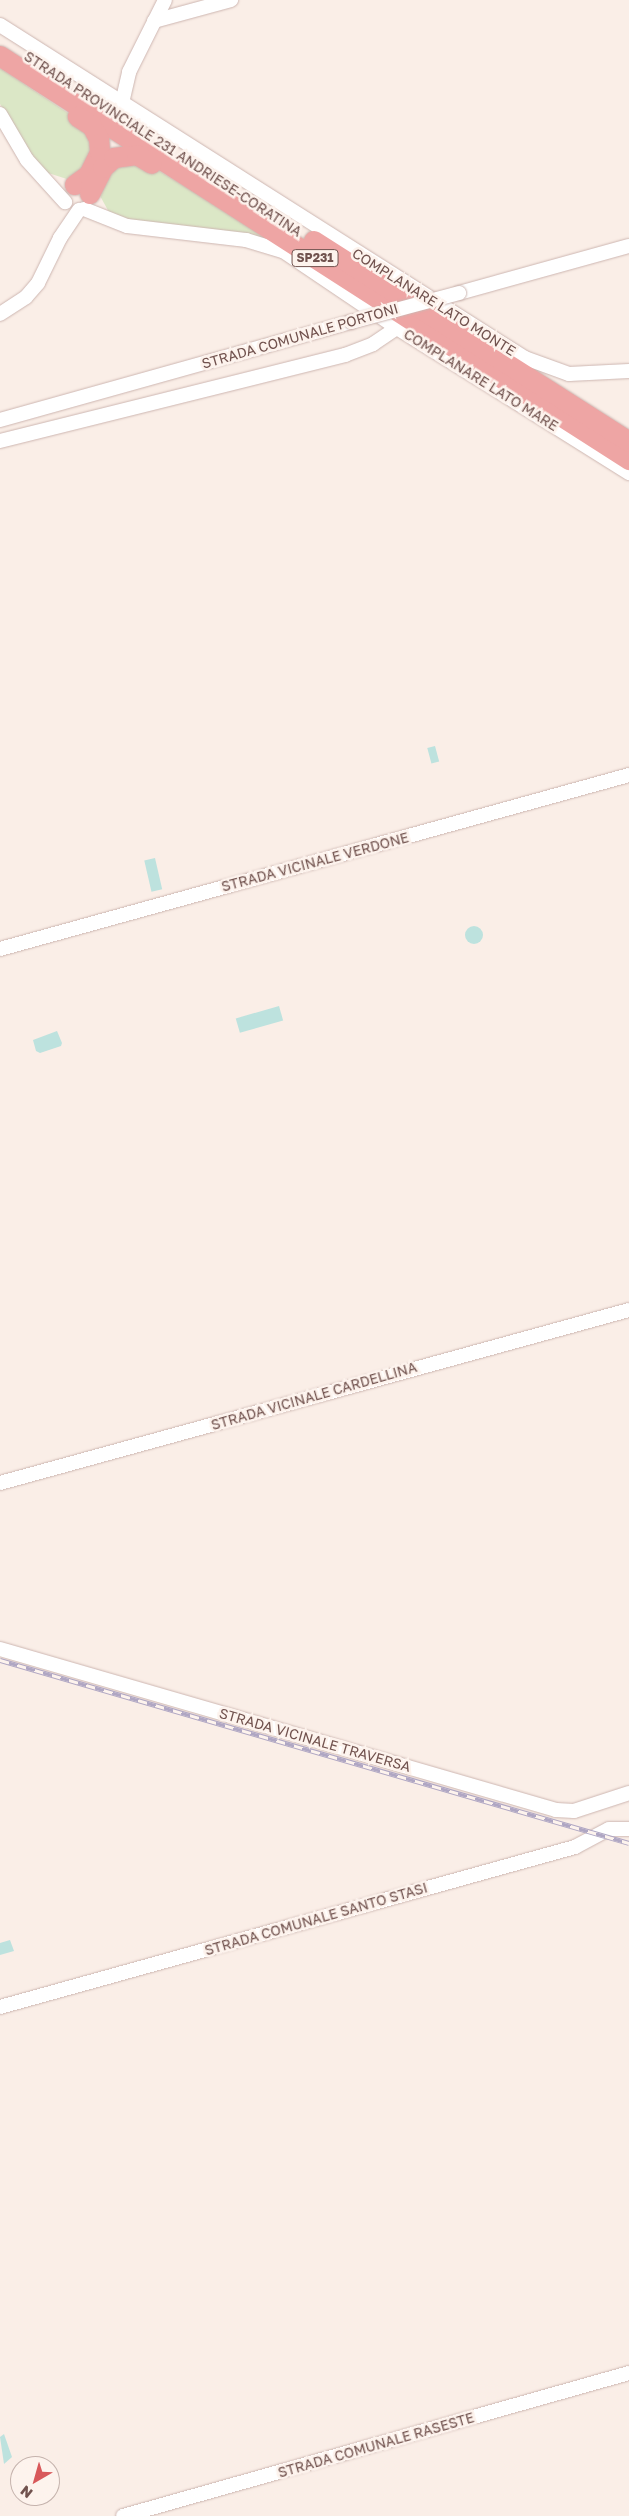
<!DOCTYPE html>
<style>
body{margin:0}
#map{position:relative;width:629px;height:2516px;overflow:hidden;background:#faeee7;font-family:"Golos Text",sans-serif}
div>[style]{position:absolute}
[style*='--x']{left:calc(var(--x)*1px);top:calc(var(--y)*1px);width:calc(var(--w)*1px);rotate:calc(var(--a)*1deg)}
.green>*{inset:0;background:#dbe7c6}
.water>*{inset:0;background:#bde2de;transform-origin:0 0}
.round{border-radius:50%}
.roads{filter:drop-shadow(0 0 1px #cdb6b1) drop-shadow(0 0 1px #cdb6b1)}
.minor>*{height:14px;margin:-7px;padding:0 7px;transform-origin:7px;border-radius:7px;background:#fff}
.highway>*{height:20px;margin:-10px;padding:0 10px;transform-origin:10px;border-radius:10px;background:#eea5a4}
.rail>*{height:5px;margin-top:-2.5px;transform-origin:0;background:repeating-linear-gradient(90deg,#fdf3ed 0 9px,#afa6c3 0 18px);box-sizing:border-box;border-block:1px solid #afa6c3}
.bridges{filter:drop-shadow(0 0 1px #cdb6b1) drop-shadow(0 0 1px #cdb6b1)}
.minor-bridge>*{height:14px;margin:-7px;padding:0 7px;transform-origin:7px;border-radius:7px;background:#fff}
span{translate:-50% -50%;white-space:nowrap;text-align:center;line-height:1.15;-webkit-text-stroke:5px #fdf3ed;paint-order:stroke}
.shield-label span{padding:1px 4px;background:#fdf3ed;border:1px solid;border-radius:4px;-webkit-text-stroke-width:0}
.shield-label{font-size:12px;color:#71524e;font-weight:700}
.street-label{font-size:14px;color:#71524e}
.north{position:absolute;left:10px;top:2456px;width:50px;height:50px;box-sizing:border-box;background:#fdf3ed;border:1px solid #c5b3ad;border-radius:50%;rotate:218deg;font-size:14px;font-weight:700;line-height:20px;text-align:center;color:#71524e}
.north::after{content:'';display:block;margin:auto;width:18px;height:22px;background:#d8585a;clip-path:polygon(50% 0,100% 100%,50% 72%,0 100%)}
</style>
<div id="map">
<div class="green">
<i style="clip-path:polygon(0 68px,80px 121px,90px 132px,91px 159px,70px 180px,42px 171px,19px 136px,0 104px)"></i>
<i style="clip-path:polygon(146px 163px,284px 246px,128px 222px,110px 214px,99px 194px,107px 169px)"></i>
</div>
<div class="water">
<i style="left:435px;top:746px;width:16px;height:8px;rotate:75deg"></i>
<i style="left:155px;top:858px;width:32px;height:11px;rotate:77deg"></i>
<i class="round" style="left:465px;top:926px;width:18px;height:18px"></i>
<i style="left:279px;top:1006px;width:15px;height:45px;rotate:74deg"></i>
<i style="clip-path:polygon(57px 1031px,62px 1043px,61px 1046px,40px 1053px,36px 1051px,33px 1040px)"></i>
<i style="clip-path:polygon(10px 1940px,14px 1951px,0 1955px,0 1943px)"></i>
<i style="clip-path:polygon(4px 2434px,12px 2457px,4px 2464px,0 2437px)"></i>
</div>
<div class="roads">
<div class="minor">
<i style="--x:154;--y:21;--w:80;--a:-15.3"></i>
<i style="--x:0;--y:25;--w:622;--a:32.39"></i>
<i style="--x:525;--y:358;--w:47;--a:20"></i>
<i style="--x:569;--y:374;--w:60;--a:-2.9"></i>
<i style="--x:122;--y:103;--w:32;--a:-77"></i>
<i style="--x:129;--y:72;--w:80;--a:-63.4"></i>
<i style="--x:0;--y:114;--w:53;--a:59.6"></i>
<i style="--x:27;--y:160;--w:57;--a:47.9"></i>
<i style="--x:84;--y:209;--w:46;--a:21.6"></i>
<i style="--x:127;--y:226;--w:120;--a:6.7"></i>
<i style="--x:246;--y:240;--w:39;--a:17"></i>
<i style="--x:283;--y:251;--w:138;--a:34"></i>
<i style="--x:397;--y:328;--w:274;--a:32"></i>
<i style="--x:459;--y:293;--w:176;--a:-15.5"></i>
<i style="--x:0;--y:314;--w:31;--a:-33"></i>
<i style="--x:26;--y:297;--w:18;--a:-49"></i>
<i style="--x:38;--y:283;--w:50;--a:-63.9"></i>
<i style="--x:60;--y:238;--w:34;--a:-56"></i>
<i style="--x:0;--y:420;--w:364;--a:-15.6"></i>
<i style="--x:0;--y:441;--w:356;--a:-14"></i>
<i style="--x:345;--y:355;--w:30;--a:-21"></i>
<i style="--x:373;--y:344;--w:29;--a:-34"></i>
<i style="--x:0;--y:949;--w:653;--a:-15.46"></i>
<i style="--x:0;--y:1483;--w:652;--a:-15.38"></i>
<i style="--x:0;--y:1649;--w:579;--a:16.15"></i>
<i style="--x:556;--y:1810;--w:18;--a:3"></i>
<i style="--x:574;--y:1811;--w:58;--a:-18.1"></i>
<i style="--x:0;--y:2007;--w:597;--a:-15.55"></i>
<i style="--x:575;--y:1847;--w:38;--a:-28"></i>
<i style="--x:609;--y:1829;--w:20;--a:0"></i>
<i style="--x:123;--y:2516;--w:526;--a:-15.78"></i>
</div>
<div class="highway">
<i style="--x:0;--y:56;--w:748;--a:32.71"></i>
<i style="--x:75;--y:185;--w:17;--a:-36"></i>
<i style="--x:89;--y:175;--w:25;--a:-64"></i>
<i style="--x:100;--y:152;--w:13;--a:-94"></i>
<i style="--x:99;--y:139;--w:15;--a:-118"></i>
<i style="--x:92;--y:126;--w:17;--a:-147"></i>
<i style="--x:90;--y:194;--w:29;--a:-63"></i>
<i style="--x:103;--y:168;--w:15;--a:-42"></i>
<i style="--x:114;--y:158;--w:23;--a:-7"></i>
<i style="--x:137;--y:155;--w:17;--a:31"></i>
<i style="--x:314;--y:241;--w:374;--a:32.5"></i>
</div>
</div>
<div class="rail">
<i style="--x:0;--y:1660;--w:655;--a:16.22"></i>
</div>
<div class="bridges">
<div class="minor-bridge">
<i style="--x:351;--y:322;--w:112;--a:-15"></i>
</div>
</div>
<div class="shield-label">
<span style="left:315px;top:258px">SP231</span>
</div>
<div class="street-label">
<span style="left:163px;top:144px;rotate:33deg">STRADA PROVINCIALE 231 ANDRIESE-CORATINA</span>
<span style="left:434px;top:302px;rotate:32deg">COMPLANARE LATO MONTE</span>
<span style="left:300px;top:336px;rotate:-16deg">STRADA COMUNALE PORTONI</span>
<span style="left:481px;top:380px;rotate:32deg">COMPLANARE LATO MARE</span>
<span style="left:315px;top:862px;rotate:-15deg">STRADA VICINALE VERDONE</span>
<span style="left:314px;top:1396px;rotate:-16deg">STRADA VICINALE CARDELLINA</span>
<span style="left:315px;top:1740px;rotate:16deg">STRADA VICINALE TRAVERSA</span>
<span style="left:316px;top:1919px;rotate:-16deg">STRADA COMUNALE SANTO STASI</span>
<span style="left:376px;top:2445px;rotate:-16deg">STRADA COMUNALE RASESTE</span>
</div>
<div class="north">N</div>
</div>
